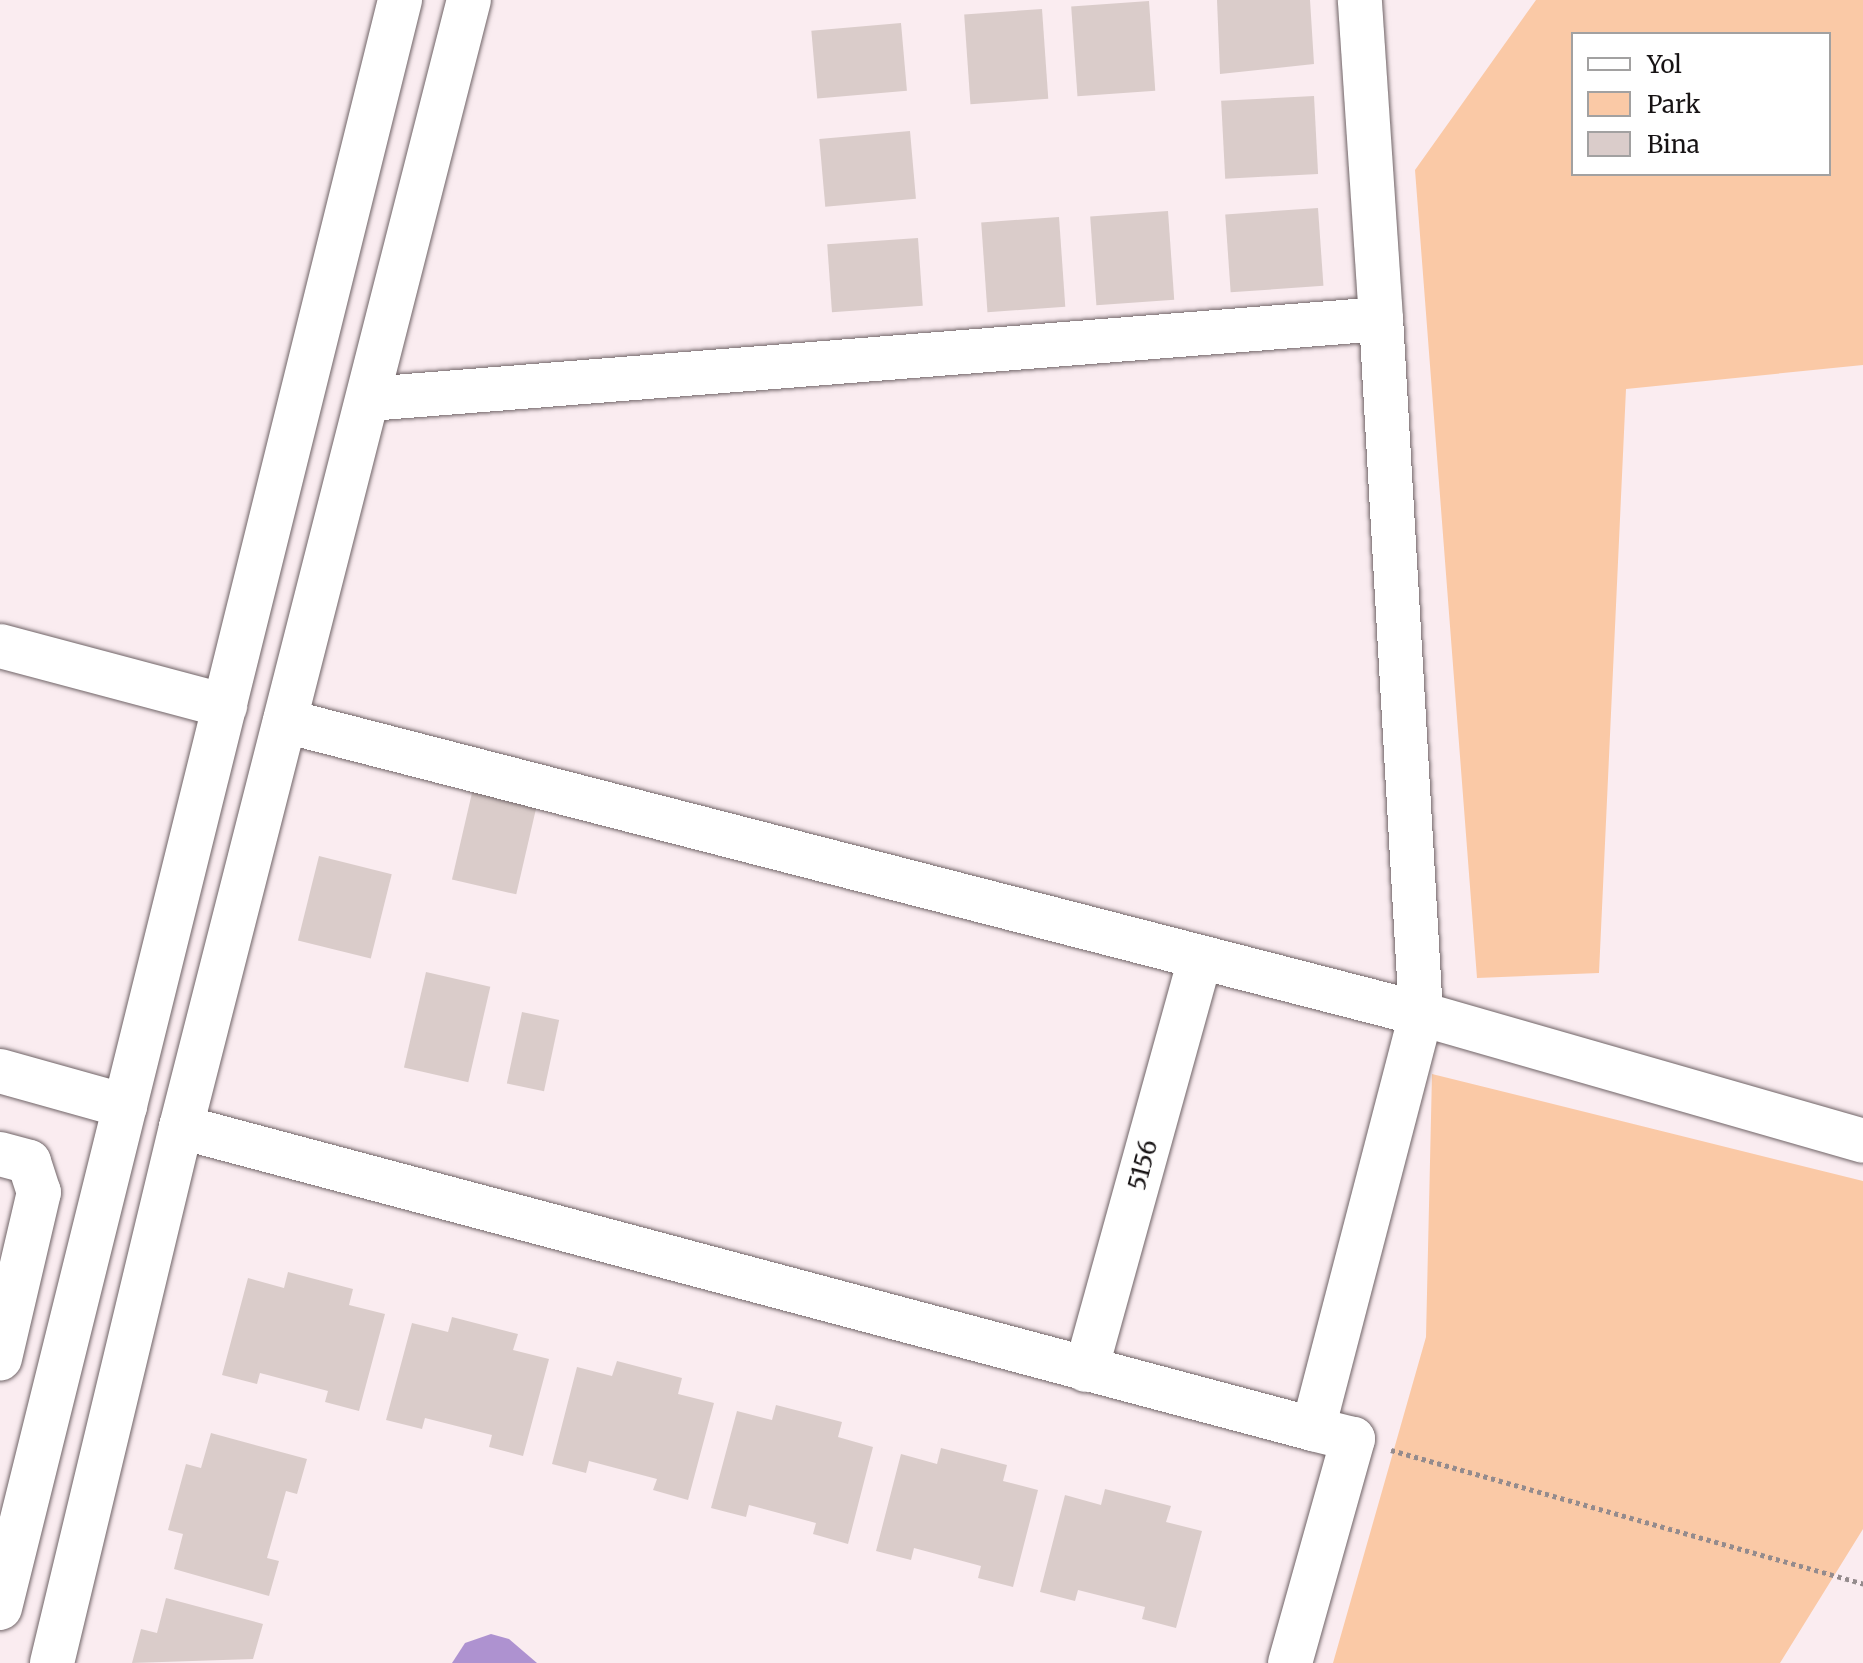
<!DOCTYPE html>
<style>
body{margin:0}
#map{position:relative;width:1863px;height:1663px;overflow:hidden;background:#faecf0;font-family:Merriweather,serif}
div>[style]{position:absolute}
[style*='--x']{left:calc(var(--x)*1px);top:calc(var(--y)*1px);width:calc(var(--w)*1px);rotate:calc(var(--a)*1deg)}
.green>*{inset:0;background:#fac9a6}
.water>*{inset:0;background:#ae92d0}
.building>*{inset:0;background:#daccca;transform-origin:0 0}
.path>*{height:5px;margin-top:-2.5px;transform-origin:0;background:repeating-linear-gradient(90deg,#948b8d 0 4px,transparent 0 8px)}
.roads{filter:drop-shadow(0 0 2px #706467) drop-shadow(0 0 2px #706467)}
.minor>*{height:44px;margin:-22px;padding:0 22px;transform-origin:22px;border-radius:22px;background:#fff}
span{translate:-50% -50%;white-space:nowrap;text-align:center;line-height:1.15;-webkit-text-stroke:6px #fff;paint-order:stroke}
.street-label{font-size:24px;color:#171314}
.legend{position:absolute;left:1571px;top:32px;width:260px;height:144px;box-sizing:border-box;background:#fff;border:2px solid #a2a1a1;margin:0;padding:10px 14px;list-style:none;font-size:24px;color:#171314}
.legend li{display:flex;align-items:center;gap:16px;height:40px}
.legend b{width:40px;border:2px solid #a2a1a1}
</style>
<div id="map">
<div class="green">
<i style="clip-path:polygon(evenodd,1536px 0,1863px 0,1863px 365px,1626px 389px,1599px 973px,1477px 978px,1415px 170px,1536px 0,1829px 34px,1829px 174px,1573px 174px,1573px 34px,1829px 34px)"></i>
<i style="clip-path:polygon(1432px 1074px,1863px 1181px,1863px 1529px,1780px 1663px,1333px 1663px,1426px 1337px)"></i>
</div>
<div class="water">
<i style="clip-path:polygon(491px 1634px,509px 1639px,537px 1663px,452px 1663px,465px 1643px)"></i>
</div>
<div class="building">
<i style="clip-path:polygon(1217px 0,1310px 0,1314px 64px,1220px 74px)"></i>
<i style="left:1149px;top:1px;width:90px;height:78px;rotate:86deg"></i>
<i style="left:1042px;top:9px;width:90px;height:78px;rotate:86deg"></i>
<i style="left:901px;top:23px;width:68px;height:90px;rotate:85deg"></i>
<i style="left:1314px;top:96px;width:78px;height:93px;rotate:87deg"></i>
<i style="left:910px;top:131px;width:68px;height:91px;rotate:85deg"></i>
<i style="left:1318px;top:208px;width:78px;height:93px;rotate:86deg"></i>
<i style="left:1168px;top:211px;width:89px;height:78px;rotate:86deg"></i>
<i style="left:1059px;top:217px;width:90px;height:78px;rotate:86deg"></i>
<i style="left:918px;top:238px;width:68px;height:91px;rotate:86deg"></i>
<i style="left:474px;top:784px;width:66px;height:98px;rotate:13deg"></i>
<i style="left:319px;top:856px;width:75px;height:87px;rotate:14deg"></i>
<i style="left:426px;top:972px;width:66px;height:98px;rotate:13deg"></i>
<i style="left:522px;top:1012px;width:38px;height:73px;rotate:12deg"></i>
<i style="clip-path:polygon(288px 1272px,353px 1289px,349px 1305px,385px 1314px,359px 1411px,325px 1402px,328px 1391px,260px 1373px,257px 1384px,222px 1375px,248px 1278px,284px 1288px)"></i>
<i style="clip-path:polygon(452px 1317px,518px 1334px,513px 1350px,549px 1359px,523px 1456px,489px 1447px,492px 1435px,425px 1418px,422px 1429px,386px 1420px,412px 1323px,448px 1332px)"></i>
<i style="clip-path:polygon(617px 1361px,682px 1378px,678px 1394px,714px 1403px,688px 1500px,653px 1490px,657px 1479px,589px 1461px,586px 1473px,552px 1464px,577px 1367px,612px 1376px)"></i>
<i style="clip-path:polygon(776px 1405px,842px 1422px,838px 1437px,873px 1447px,848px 1544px,813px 1534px,816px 1523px,749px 1505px,746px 1517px,711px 1508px,737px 1411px,772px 1420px)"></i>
<i style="clip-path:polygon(211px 1433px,307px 1459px,297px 1494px,286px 1491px,267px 1558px,279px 1561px,269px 1596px,174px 1569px,183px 1534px,168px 1530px,186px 1464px,201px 1468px)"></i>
<i style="clip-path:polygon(941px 1448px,1007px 1465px,1003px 1481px,1038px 1490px,1013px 1587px,978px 1578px,981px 1566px,914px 1548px,911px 1560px,876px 1551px,901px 1454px,937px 1464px)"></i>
<i style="clip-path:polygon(1105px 1489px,1171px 1506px,1166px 1522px,1202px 1531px,1176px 1628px,1142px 1619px,1145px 1607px,1078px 1590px,1075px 1601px,1040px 1592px,1065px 1495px,1101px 1505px)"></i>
<i style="clip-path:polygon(166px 1598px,263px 1624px,253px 1659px,132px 1663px,141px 1629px,157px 1633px)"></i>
</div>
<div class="path">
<i style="--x:1391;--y:1450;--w:491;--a:15.8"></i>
</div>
<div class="roads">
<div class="minor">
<i style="--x:369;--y:399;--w:1015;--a:-4.52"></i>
<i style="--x:1381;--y:319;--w:320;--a:-93.8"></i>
<i style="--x:0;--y:646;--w:233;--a:14.9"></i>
<i style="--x:285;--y:721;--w:1173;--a:14.46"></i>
<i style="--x:1421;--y:1014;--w:460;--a:16"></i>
<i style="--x:0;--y:1071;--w:130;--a:15.6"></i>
<i style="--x:181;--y:1127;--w:1172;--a:14.94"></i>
<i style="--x:1313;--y:1429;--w:429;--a:-75.4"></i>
<i style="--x:1421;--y:1014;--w:696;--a:-93.29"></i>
<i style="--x:0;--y:1154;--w:30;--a:15"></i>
<i style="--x:29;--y:1162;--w:32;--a:72"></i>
<i style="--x:39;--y:1192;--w:171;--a:103.2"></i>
<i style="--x:1086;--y:1370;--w:426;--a:-74.5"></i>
<i style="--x:0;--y:1608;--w:1657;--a:-76.03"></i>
<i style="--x:52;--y:1663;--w:551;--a:-76.47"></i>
<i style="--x:181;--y:1127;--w:1163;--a:-75.67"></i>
<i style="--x:1290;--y:1663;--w:233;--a:-74.3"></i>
<i style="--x:1353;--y:1439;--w:41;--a:-166"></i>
</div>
</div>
<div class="street-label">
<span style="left:1143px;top:1165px;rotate:-75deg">5156</span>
</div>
<ul class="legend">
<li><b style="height:10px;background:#fff"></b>Yol</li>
<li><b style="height:22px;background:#fac9a6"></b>Park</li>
<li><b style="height:22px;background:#daccca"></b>Bina</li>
</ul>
</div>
